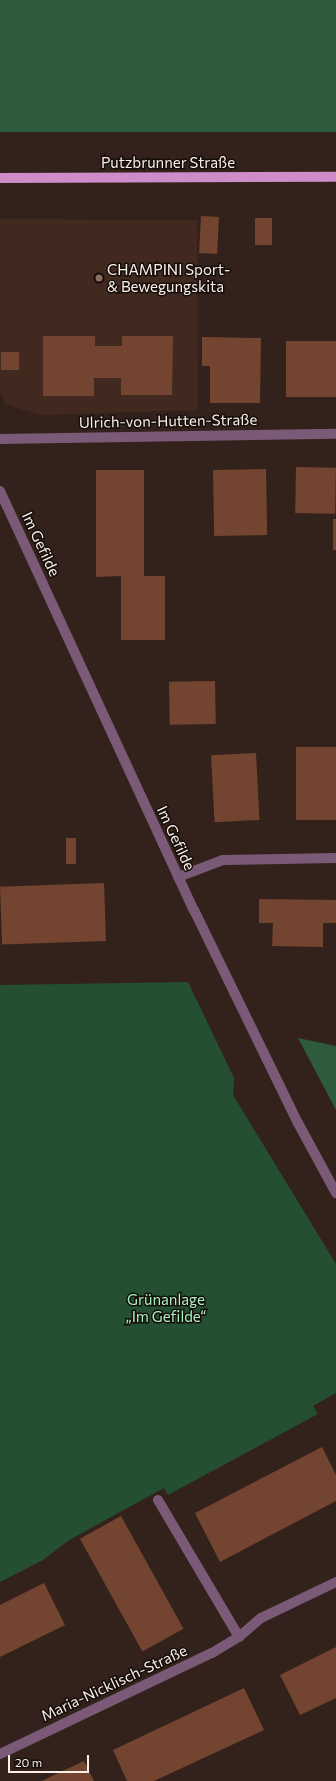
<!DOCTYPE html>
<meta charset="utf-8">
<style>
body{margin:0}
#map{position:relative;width:336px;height:1781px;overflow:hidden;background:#33221b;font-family:Commissioner,sans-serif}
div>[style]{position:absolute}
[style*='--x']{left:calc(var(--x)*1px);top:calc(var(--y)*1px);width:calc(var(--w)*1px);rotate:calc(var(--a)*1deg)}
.built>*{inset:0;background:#41291f}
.green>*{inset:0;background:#244f31}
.forest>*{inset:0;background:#2e5b3b;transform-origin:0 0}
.building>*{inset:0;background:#73442f;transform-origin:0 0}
.minor>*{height:10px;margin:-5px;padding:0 5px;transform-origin:5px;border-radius:5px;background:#7a5a77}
.major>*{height:10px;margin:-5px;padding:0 5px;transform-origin:5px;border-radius:5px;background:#ce8cc9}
.dots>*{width:11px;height:11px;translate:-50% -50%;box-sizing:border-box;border:2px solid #150e0a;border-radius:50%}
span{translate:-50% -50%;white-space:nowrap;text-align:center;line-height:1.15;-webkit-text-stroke:3px #150e0a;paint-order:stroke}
.street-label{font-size:15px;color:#fbeee9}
.poi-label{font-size:15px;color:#fbeee9}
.left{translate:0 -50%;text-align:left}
.park-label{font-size:15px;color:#aaf2bd}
.scale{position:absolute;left:8px;top:1755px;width:81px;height:18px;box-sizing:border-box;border:2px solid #fbeee9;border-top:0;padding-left:5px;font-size:12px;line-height:14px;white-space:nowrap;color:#fbeee9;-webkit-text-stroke:3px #150e0a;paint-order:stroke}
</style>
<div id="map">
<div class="built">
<i style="clip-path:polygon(0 219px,197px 220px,198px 410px,40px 415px,5px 404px,0 391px)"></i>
</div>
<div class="green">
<i style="clip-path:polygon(188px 982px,234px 1078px,233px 1095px,336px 1264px,336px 1393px,313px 1406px,318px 1414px,168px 1495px,164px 1488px,69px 1540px,43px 1560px,0 1582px,0 985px)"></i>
</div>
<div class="forest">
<i style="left:0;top:0;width:336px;height:132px"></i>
<i style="clip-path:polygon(298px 1038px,336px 1046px,336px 1110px)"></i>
</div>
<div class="building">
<i style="left:201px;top:216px;width:18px;height:37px;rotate:3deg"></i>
<i style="left:255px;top:218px;width:17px;height:27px"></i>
<i style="clip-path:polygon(43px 336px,95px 336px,95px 346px,122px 346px,122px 336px,173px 336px,172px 395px,121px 395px,121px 378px,94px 378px,94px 396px,43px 396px)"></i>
<i style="clip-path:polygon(202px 337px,261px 338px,260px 403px,210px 403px,210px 366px,202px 366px)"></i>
<i style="left:336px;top:341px;width:56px;height:50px;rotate:90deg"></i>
<i style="left:1px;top:352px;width:18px;height:18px"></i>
<i style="left:296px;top:467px;width:40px;height:46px;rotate:1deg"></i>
<i style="left:266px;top:469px;width:66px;height:53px;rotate:89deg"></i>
<i style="clip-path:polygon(96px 470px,144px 470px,144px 576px,165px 576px,165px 640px,121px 640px,121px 576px,96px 577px)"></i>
<i style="left:333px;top:519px;width:3px;height:31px"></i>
<i style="left:215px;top:681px;width:43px;height:46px;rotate:89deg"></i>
<i style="left:336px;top:747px;width:73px;height:40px;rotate:90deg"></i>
<i style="left:256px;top:753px;width:67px;height:45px;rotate:87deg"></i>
<i style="left:66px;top:838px;width:10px;height:26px"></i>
<i style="left:104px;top:883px;width:58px;height:104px;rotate:88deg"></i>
<i style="clip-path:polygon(259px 899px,336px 900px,336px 923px,323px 923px,323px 947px,272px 946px,273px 923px,259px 923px)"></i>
<i style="clip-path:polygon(322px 1447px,336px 1475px,336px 1501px,220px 1562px,195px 1513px)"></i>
<i style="left:121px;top:1516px;width:129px;height:47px;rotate:61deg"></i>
<i style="clip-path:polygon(44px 1583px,65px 1625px,0 1657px,0 1605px)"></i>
<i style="clip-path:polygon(336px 1647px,336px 1698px,300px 1715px,280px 1675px)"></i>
<i style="clip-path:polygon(244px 1688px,264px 1730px,154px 1781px,127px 1781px,113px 1750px)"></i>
<i style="clip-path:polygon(84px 1761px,94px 1781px,42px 1781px,52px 1776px)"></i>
</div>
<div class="minor">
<i style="--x:0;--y:439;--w:336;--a:-0.9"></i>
<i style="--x:0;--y:491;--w:462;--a:65.2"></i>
<i style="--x:194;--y:910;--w:237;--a:64"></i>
<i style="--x:298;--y:1123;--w:80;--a:61.5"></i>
<i style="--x:178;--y:877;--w:48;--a:-20.7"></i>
<i style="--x:223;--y:860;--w:113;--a:-1"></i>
<i style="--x:158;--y:1500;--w:159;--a:59.4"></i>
<i style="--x:0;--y:1754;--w:235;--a:-25.5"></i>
<i style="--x:212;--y:1653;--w:31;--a:-31"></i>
<i style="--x:239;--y:1637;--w:29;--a:-41"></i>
<i style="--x:261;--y:1618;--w:83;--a:-25.6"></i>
</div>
<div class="major">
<i style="--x:0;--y:178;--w:336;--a:-0.2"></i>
</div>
<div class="dots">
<i style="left:99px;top:278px;background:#8d6e63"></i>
</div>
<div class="street-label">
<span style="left:168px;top:163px">Putzbrunner Straße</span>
<span style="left:168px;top:421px;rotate:-1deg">Ulrich-von-Hutten-Straße</span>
<span style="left:41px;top:544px;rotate:65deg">Im Gefilde</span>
<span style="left:176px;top:838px;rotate:65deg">Im Gefilde</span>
<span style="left:114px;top:1683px;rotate:-25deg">Maria-Nicklisch-Straße</span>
</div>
<div class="poi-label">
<span class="left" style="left:107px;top:278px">CHAMPINI Sport-<br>&amp; Bewegungskita</span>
</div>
<div class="park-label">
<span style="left:166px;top:1308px">Grünanlage<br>„Im Gefilde“</span>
</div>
<div class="scale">20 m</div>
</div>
